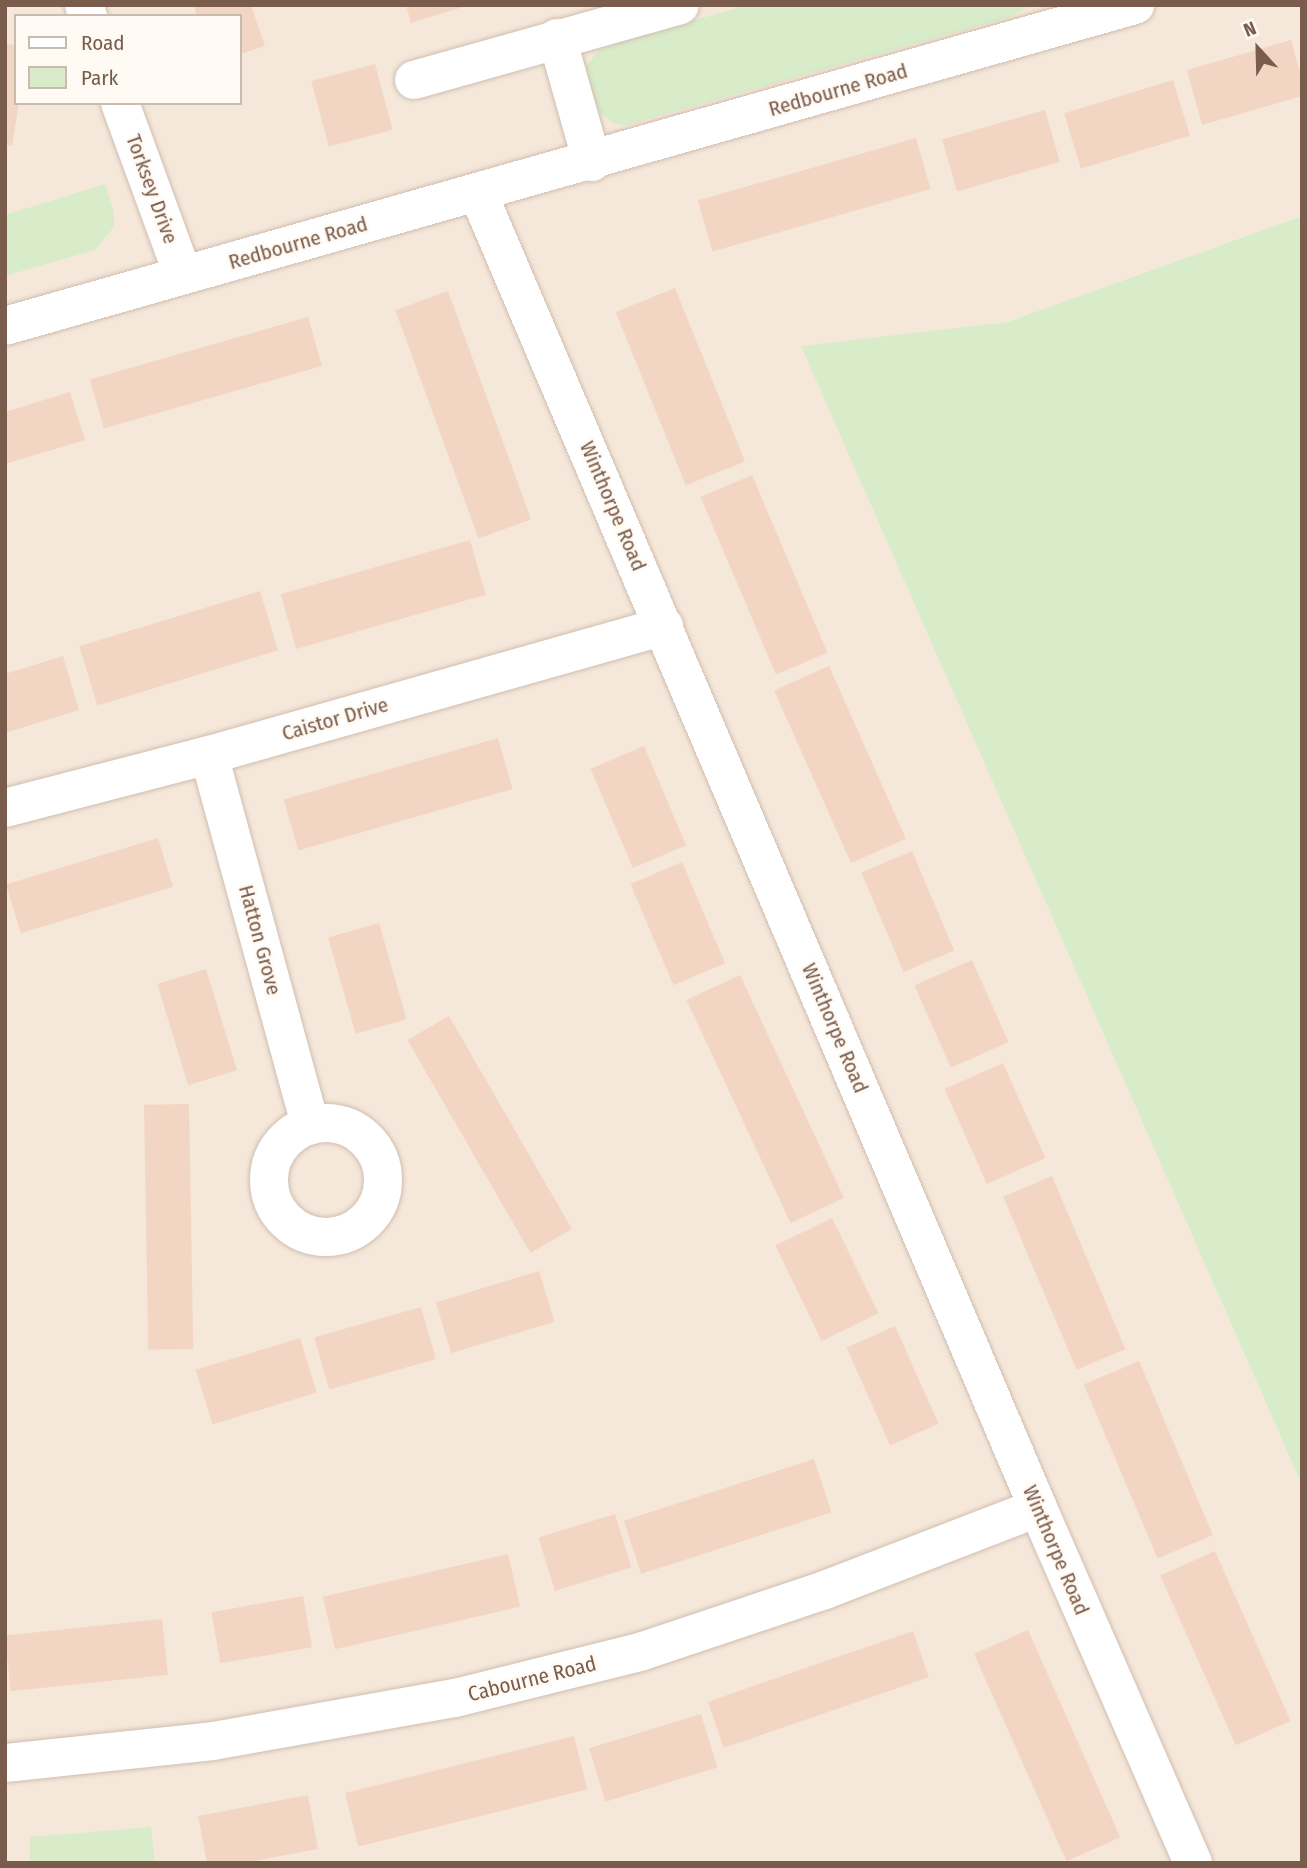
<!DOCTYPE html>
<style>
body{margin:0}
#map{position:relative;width:1307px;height:1868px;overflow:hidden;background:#fdf6ec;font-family:"Fira Sans Condensed",sans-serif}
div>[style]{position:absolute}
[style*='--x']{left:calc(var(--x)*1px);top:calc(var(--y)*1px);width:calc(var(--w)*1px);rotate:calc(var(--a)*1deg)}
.residential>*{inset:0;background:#f5e8da}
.green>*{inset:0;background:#d8ecc9}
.building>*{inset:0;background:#f3d5c3;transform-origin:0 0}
.roads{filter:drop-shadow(0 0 2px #d1beb0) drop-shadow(0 0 2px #d1beb0)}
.street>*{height:38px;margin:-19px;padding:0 19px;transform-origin:19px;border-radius:19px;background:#fff}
.street>.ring{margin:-19px;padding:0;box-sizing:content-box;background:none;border:38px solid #fff;border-radius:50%}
span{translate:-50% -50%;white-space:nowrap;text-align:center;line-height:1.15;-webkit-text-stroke:5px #fffaf3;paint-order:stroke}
.street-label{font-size:21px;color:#7a5c4d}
.frame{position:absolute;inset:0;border:7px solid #7a5c4d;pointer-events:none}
.legend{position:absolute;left:14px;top:14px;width:228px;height:91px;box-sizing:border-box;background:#fffaf3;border:2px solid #cabbb1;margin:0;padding:9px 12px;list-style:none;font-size:21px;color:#7a5c4d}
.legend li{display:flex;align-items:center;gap:14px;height:35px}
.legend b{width:35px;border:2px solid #cabbb1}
.north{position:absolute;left:1223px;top:14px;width:70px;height:70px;-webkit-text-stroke:5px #fffaf3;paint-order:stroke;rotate:338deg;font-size:19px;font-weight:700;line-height:28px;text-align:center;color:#7a5c4d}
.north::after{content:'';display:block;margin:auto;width:24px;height:32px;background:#7a5c4d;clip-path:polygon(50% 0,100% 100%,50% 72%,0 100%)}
</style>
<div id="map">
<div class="residential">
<i style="clip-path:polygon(evenodd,5px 5px,1302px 5px,1302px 216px,1007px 322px,802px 347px,1302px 1485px,1302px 1863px,5px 1863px,5px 5px,16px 16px,240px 16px,240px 103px,16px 103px,16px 16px)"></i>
</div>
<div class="green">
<i style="clip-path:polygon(748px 5px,1031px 5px,1010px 17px,627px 125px,615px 124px,595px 110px,583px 77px,588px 64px,598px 51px,630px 38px)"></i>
<i style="clip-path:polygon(105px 184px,114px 212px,114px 227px,95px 250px,5px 276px,5px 215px)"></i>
<i style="clip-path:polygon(1302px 216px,1302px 1485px,801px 346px,1007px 322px)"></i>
<i style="clip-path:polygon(151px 1827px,155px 1863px,30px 1863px,30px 1837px)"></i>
</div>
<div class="building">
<i style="clip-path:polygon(194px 5px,251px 5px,265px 46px,240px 54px,240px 16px,197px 16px)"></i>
<i style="clip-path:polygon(406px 5px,466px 5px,466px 6px,411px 23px)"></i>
<i style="clip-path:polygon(1291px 40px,1302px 79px,1302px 96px,1202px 125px,1187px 70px)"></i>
<i style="clip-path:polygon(5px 44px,16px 45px,16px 103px,19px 103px,12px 146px,5px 145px)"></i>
<i style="left:375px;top:64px;width:68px;height:66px;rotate:75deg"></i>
<i style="left:1173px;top:80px;width:58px;height:114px;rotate:73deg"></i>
<i style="left:1045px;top:110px;width:54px;height:107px;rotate:74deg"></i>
<i style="left:916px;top:138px;width:53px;height:227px;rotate:74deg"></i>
<i style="left:675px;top:288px;width:187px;height:64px;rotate:68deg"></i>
<i style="left:448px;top:291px;width:243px;height:56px;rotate:70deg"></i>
<i style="left:308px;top:317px;width:51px;height:227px;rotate:74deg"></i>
<i style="clip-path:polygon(70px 392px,85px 440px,5px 464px,5px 412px)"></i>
<i style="left:752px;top:475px;width:193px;height:56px;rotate:67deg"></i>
<i style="left:470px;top:540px;width:57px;height:197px;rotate:74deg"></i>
<i style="left:260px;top:591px;width:62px;height:189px;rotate:73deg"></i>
<i style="clip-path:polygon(63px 656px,79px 710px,5px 733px,5px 674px)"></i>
<i style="left:829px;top:666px;width:189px;height:60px;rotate:66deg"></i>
<i style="left:498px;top:738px;width:53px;height:223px;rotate:74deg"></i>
<i style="left:644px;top:746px;width:108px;height:58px;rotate:67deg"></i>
<i style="left:158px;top:838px;width:51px;height:159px;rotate:73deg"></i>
<i style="left:912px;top:851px;width:108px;height:55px;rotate:67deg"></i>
<i style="left:682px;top:862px;width:110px;height:56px;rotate:67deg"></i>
<i style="left:379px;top:923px;width:100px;height:53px;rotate:74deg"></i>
<i style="left:972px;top:960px;width:90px;height:63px;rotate:66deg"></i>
<i style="left:206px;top:969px;width:106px;height:51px;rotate:73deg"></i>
<i style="left:740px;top:975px;width:246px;height:59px;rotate:65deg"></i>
<i style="left:449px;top:1016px;width:246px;height:48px;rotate:60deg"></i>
<i style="left:1003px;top:1063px;width:104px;height:64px;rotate:66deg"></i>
<i style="left:189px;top:1104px;width:245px;height:45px;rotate:89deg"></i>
<i style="left:1052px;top:1176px;width:188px;height:53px;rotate:67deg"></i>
<i style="left:832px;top:1218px;width:106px;height:63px;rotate:64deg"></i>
<i style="left:539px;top:1271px;width:53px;height:108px;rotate:73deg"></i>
<i style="left:421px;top:1307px;width:54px;height:111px;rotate:74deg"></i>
<i style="left:895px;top:1326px;width:107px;height:53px;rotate:66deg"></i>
<i style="left:300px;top:1338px;width:57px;height:109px;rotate:73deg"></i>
<i style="left:1139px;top:1361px;width:189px;height:60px;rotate:67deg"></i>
<i style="left:814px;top:1459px;width:56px;height:200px;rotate:72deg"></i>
<i style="left:615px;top:1514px;width:56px;height:80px;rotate:73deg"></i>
<i style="left:1215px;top:1551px;width:186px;height:60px;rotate:66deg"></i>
<i style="left:508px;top:1554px;width:54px;height:190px;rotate:77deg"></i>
<i style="left:303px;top:1596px;width:52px;height:93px;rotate:80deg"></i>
<i style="left:162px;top:1619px;width:56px;height:158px;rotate:84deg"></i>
<i style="left:1028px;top:1630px;width:227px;height:59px;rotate:66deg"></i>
<i style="left:913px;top:1631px;width:49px;height:217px;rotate:71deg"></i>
<i style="left:701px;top:1714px;width:56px;height:117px;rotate:73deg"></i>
<i style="left:574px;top:1736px;width:55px;height:236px;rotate:76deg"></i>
<i style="clip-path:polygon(308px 1795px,318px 1849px,243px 1863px,207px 1863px,198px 1816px)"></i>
</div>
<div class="roads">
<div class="street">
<i style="--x:84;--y:5;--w:12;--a:70"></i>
<i style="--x:557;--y:38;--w:129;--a:74.2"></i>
<i style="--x:414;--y:80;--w:276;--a:-15.7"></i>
<i style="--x:120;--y:103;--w:183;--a:69.9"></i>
<i style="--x:478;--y:193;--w:1429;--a:66.93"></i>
<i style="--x:1038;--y:1508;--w:387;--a:66.4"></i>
<i style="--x:5;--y:326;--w:1175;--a:-15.86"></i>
<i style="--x:209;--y:755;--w:384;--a:74.7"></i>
<i style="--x:5;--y:808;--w:211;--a:-14.6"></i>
<i style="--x:209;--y:755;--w:473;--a:-15.8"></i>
<i class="ring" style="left:269px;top:1123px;width:76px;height:76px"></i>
<i style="--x:5;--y:1763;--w:209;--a:-6"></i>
<i style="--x:213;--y:1741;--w:246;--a:-10.1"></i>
<i style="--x:455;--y:1698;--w:191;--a:-14"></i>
<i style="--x:640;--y:1652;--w:195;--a:-18.5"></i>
<i style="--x:825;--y:1590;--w:228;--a:-21.1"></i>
</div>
</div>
<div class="street-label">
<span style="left:838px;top:90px;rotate:-16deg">Redbourne Road</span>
<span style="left:152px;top:189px;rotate:70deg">Torksey Drive</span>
<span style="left:298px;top:243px;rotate:-16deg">Redbourne Road</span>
<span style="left:613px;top:506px;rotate:67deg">Winthorpe Road</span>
<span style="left:335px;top:719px;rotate:-16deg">Caistor Drive</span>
<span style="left:260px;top:940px;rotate:75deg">Hatton Grove</span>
<span style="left:835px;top:1028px;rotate:67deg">Winthorpe Road</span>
<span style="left:1056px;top:1550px;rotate:67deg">Winthorpe Road</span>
<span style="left:532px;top:1679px;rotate:-14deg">Cabourne Road</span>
</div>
<div class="frame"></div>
<ul class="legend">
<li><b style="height:9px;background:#fff"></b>Road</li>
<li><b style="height:19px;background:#d8ecc9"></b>Park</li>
</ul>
<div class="north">N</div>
</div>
